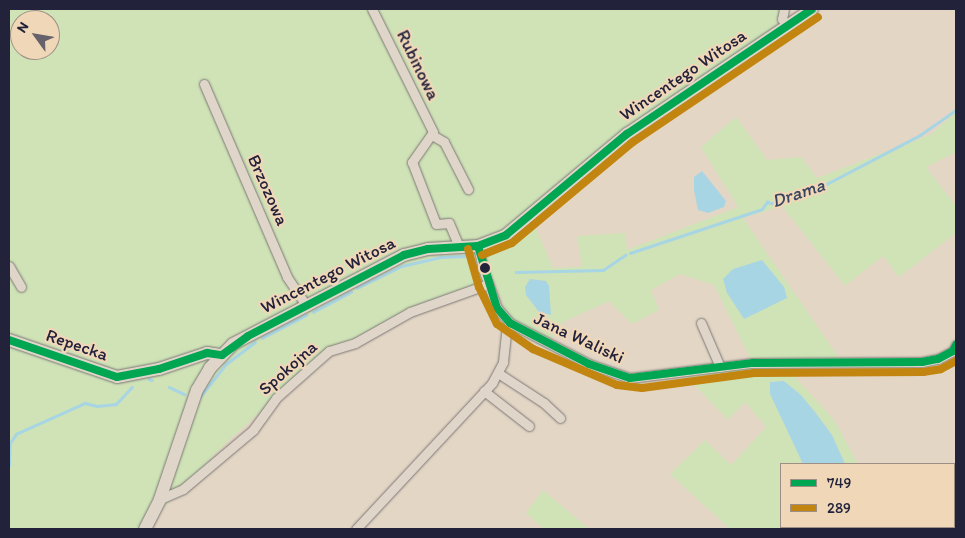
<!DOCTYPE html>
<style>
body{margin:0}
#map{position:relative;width:965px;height:538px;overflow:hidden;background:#e3d6c5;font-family:Itim,sans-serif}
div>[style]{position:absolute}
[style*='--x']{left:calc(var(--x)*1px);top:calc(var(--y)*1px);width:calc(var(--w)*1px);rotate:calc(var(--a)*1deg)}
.green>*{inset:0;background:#cfe3b7}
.water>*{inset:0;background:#a8d5e4}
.stream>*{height:2.5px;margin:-1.25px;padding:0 1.25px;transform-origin:1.25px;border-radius:1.25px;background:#a8d5e4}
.roads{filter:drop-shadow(0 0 1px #7d7775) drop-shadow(0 0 1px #7d7775)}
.street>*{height:9px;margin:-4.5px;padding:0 4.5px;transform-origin:4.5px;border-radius:4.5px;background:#dfd5c9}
.secondary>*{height:12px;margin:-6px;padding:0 6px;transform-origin:6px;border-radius:6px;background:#dfd5c9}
.bus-1>*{height:8px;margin:-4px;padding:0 4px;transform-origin:4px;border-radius:4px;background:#00a651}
.bus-2>*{height:8px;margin:-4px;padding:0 4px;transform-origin:4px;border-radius:4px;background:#c2850f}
.dots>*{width:14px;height:14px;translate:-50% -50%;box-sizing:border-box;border:2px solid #f0d7b8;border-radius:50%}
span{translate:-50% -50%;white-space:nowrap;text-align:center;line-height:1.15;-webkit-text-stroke:4.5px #f0d7b8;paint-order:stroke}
.street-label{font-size:18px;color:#22223b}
.water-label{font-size:19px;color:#38465f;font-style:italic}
.frame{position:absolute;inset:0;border:10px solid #22223b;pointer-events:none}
.legend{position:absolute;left:780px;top:463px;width:175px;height:65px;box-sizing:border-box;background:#f0d7b8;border:1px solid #9e8f86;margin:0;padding:6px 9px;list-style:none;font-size:15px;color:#22223b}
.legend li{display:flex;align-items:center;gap:10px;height:25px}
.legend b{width:25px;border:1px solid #9e8f86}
.north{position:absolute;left:10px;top:10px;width:50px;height:50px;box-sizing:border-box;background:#f0d7b8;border:1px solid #9e8f86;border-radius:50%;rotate:302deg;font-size:14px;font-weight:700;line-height:20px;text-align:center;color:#22223b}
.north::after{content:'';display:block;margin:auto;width:18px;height:22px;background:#66616b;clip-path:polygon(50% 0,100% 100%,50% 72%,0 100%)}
</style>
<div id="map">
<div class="green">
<i style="clip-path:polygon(evenodd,9px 9px,785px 9px,777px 27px,617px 138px,511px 239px,533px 222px,553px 268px,582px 267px,577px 236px,625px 233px,627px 250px,738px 207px,701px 147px,736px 117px,767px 160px,801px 157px,817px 178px,932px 134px,956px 112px,956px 152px,926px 167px,956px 206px,956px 233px,899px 277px,883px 256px,845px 286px,782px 206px,743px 218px,839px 358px,750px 358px,714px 285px,680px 274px,651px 290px,659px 310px,632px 324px,609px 301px,563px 322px,550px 341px,515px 322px,505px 307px,493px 278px,490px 283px,400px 318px,336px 351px,289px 386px,228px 441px,142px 529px,9px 529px,9px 9px,20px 20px,50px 20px,50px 50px,20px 50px,20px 20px,9px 9px,530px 279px,545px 281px,539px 312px,526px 295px,530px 279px)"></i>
<i style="clip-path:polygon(757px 367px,786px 367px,834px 420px,858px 464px,845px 464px,832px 435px,797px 447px,803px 464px,781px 464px,781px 527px,830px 529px,730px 529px,670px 474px,705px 440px,731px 465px,766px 427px,745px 402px,728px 420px,687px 377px)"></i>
<i style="clip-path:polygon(543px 490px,589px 529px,544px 529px,526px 513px)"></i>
</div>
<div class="water">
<i style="clip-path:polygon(702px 171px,726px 201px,724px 207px,708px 213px,698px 210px,694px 190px,694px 177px)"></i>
<i style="clip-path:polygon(762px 260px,784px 287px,787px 298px,744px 319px,727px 293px,723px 279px,733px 269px)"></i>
<i style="clip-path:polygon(530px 279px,546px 281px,549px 286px,551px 315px,539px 312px,526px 295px,525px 287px)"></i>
<i style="clip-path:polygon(784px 381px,801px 395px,815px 412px,832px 435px,845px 464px,803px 464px,770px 394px,770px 382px)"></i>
</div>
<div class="stream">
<i style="--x:630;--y:253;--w:139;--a:-18.4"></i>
<i style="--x:762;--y:209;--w:9;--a:-54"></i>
<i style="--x:767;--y:202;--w:9;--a:13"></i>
<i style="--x:776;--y:204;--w:41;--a:-19.7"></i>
<i style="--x:815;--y:190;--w:119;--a:-27.6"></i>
<i style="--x:920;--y:135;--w:44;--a:-34.8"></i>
<i style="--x:516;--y:272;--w:87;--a:-1.3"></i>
<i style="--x:603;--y:270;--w:27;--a:-34"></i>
<i style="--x:357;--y:288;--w:50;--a:-26.1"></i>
<i style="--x:402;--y:266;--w:40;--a:-13"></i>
<i style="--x:441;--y:257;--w:25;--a:-2"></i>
<i style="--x:313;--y:312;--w:43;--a:-27.8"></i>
<i style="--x:262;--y:338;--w:50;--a:-27.6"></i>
<i style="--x:149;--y:379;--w:3;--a:18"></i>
<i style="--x:169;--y:387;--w:17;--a:25"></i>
<i style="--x:200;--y:397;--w:42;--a:-51.8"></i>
<i style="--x:226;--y:364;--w:36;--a:-37"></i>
<i style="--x:9;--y:466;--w:23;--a:-88"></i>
<i style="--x:10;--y:443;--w:11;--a:-56"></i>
<i style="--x:16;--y:434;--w:76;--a:-24.2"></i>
<i style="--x:85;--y:403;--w:12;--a:14"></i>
<i style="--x:97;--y:406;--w:19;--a:-6"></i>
<i style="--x:116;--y:404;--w:23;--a:-47"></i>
</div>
<div class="roads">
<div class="street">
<i style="--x:372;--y:9;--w:137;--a:63.6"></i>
<i style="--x:433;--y:132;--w:37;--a:125"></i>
<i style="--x:412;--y:162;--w:66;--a:68.8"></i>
<i style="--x:436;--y:224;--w:13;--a:-4"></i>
<i style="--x:449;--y:223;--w:26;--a:67"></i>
<i style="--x:784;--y:9;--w:10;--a:101"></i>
<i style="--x:782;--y:19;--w:9;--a:54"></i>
<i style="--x:204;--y:84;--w:210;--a:66.7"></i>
<i style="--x:287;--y:277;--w:34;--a:56"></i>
<i style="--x:432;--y:135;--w:14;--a:30"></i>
<i style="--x:444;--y:142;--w:53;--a:62.9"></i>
<i style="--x:478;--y:246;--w:24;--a:78"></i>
<i style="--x:483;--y:269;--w:41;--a:70.3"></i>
<i style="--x:497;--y:308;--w:20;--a:49"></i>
<i style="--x:510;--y:323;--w:89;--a:27.4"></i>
<i style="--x:589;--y:364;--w:43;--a:18.9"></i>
<i style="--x:630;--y:378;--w:124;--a:-7"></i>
<i style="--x:753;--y:363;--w:169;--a:-0.3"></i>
<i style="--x:922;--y:362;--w:16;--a:-11"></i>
<i style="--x:938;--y:359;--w:17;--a:-28"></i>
<i style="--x:953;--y:351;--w:7;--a:-63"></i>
<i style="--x:9;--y:266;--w:24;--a:60"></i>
<i style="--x:701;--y:323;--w:48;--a:66.6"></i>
<i style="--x:498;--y:373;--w:55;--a:33.1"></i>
<i style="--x:544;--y:403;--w:22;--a:43"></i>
<i style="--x:484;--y:391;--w:57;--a:37.9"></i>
<i style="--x:160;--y:499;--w:25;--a:-23"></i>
<i style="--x:183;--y:489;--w:92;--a:-40.1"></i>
<i style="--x:253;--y:430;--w:39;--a:-54"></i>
<i style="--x:276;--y:398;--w:71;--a:-41.6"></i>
<i style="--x:329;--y:351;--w:27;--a:-17"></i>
<i style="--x:355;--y:343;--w:63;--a:-29.4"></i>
<i style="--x:410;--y:312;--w:83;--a:-19.7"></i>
<i style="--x:356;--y:529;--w:200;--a:-47"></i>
<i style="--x:492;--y:383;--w:24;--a:-62"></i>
<i style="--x:503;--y:362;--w:30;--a:-84"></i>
<i style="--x:506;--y:332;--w:10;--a:-66"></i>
</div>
<div class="secondary">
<i style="--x:9;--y:340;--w:114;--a:18.9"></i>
<i style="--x:117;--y:377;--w:43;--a:-10.8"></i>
<i style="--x:159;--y:369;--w:51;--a:-18.4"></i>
<i style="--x:207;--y:353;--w:15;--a:8"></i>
<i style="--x:145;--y:529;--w:34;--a:-63"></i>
<i style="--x:160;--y:499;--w:115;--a:-71.3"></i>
<i style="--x:197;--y:390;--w:26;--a:-59"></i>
<i style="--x:210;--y:368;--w:33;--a:-46"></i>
<i style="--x:233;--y:344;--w:193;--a:-27.5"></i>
<i style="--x:404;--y:255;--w:25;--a:-14"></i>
<i style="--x:428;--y:249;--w:50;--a:-3.4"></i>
<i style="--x:478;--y:246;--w:30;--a:-21"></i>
<i style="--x:506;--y:235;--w:158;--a:-39.9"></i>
<i style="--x:627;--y:134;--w:223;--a:-34"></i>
</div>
</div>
<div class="bus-1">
<i style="--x:478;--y:246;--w:65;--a:73"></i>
<i style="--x:497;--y:308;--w:20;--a:49"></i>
<i style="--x:510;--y:323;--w:89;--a:27.4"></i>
<i style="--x:589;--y:364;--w:43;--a:18.9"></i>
<i style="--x:630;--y:378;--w:124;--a:-7"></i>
<i style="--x:753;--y:363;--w:169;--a:-0.3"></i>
<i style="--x:922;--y:362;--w:16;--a:-11"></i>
<i style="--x:938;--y:359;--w:17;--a:-28"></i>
<i style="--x:953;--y:351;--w:7;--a:-63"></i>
<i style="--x:9;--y:340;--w:114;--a:18.9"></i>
<i style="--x:117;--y:377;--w:43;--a:-10.8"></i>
<i style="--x:159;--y:369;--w:51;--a:-18.4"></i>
<i style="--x:207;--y:353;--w:15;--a:8"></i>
<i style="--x:222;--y:355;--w:32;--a:-36"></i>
<i style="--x:248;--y:336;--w:176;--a:-27.4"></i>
<i style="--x:404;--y:255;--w:25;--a:-14"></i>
<i style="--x:428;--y:249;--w:50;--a:-3.4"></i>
<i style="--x:478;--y:246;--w:30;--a:-21"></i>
<i style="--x:506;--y:235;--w:158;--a:-39.9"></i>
<i style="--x:627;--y:134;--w:223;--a:-34"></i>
</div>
<div class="bus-2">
<i style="--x:468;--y:249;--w:40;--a:74"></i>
<i style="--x:479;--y:287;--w:41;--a:64.1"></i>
<i style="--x:497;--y:324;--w:44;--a:34.8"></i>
<i style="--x:533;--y:349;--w:91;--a:23.2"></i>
<i style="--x:617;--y:385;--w:25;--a:7"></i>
<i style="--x:642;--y:388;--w:113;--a:-7.6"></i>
<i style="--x:754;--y:373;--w:169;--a:-0.3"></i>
<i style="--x:923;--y:372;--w:18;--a:-9"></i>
<i style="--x:941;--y:369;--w:17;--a:-28"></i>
<i style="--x:482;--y:255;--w:32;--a:-22"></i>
<i style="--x:512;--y:243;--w:158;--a:-39.9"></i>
<i style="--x:633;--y:142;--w:223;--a:-34"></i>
</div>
<div class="dots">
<i style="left:485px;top:268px;background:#22223b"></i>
</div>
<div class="street-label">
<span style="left:418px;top:65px;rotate:64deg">Rubinowa</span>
<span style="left:683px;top:75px;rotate:-34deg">Wincentego Witosa</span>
<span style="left:268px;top:190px;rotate:66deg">Brzozowa</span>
<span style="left:328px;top:275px;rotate:-27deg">Wincentego Witosa</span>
<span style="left:579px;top:338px;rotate:25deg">Jana Waliski</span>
<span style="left:77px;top:345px;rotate:19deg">Repecka</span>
<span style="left:288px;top:368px;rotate:-42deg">Spokojna</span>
</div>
<div class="water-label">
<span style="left:798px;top:193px;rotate:-19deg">Drama</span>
</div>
<div class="frame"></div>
<ul class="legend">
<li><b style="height:6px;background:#00a651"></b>749</li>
<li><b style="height:6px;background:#c2850f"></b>289</li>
</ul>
<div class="north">N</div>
</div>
